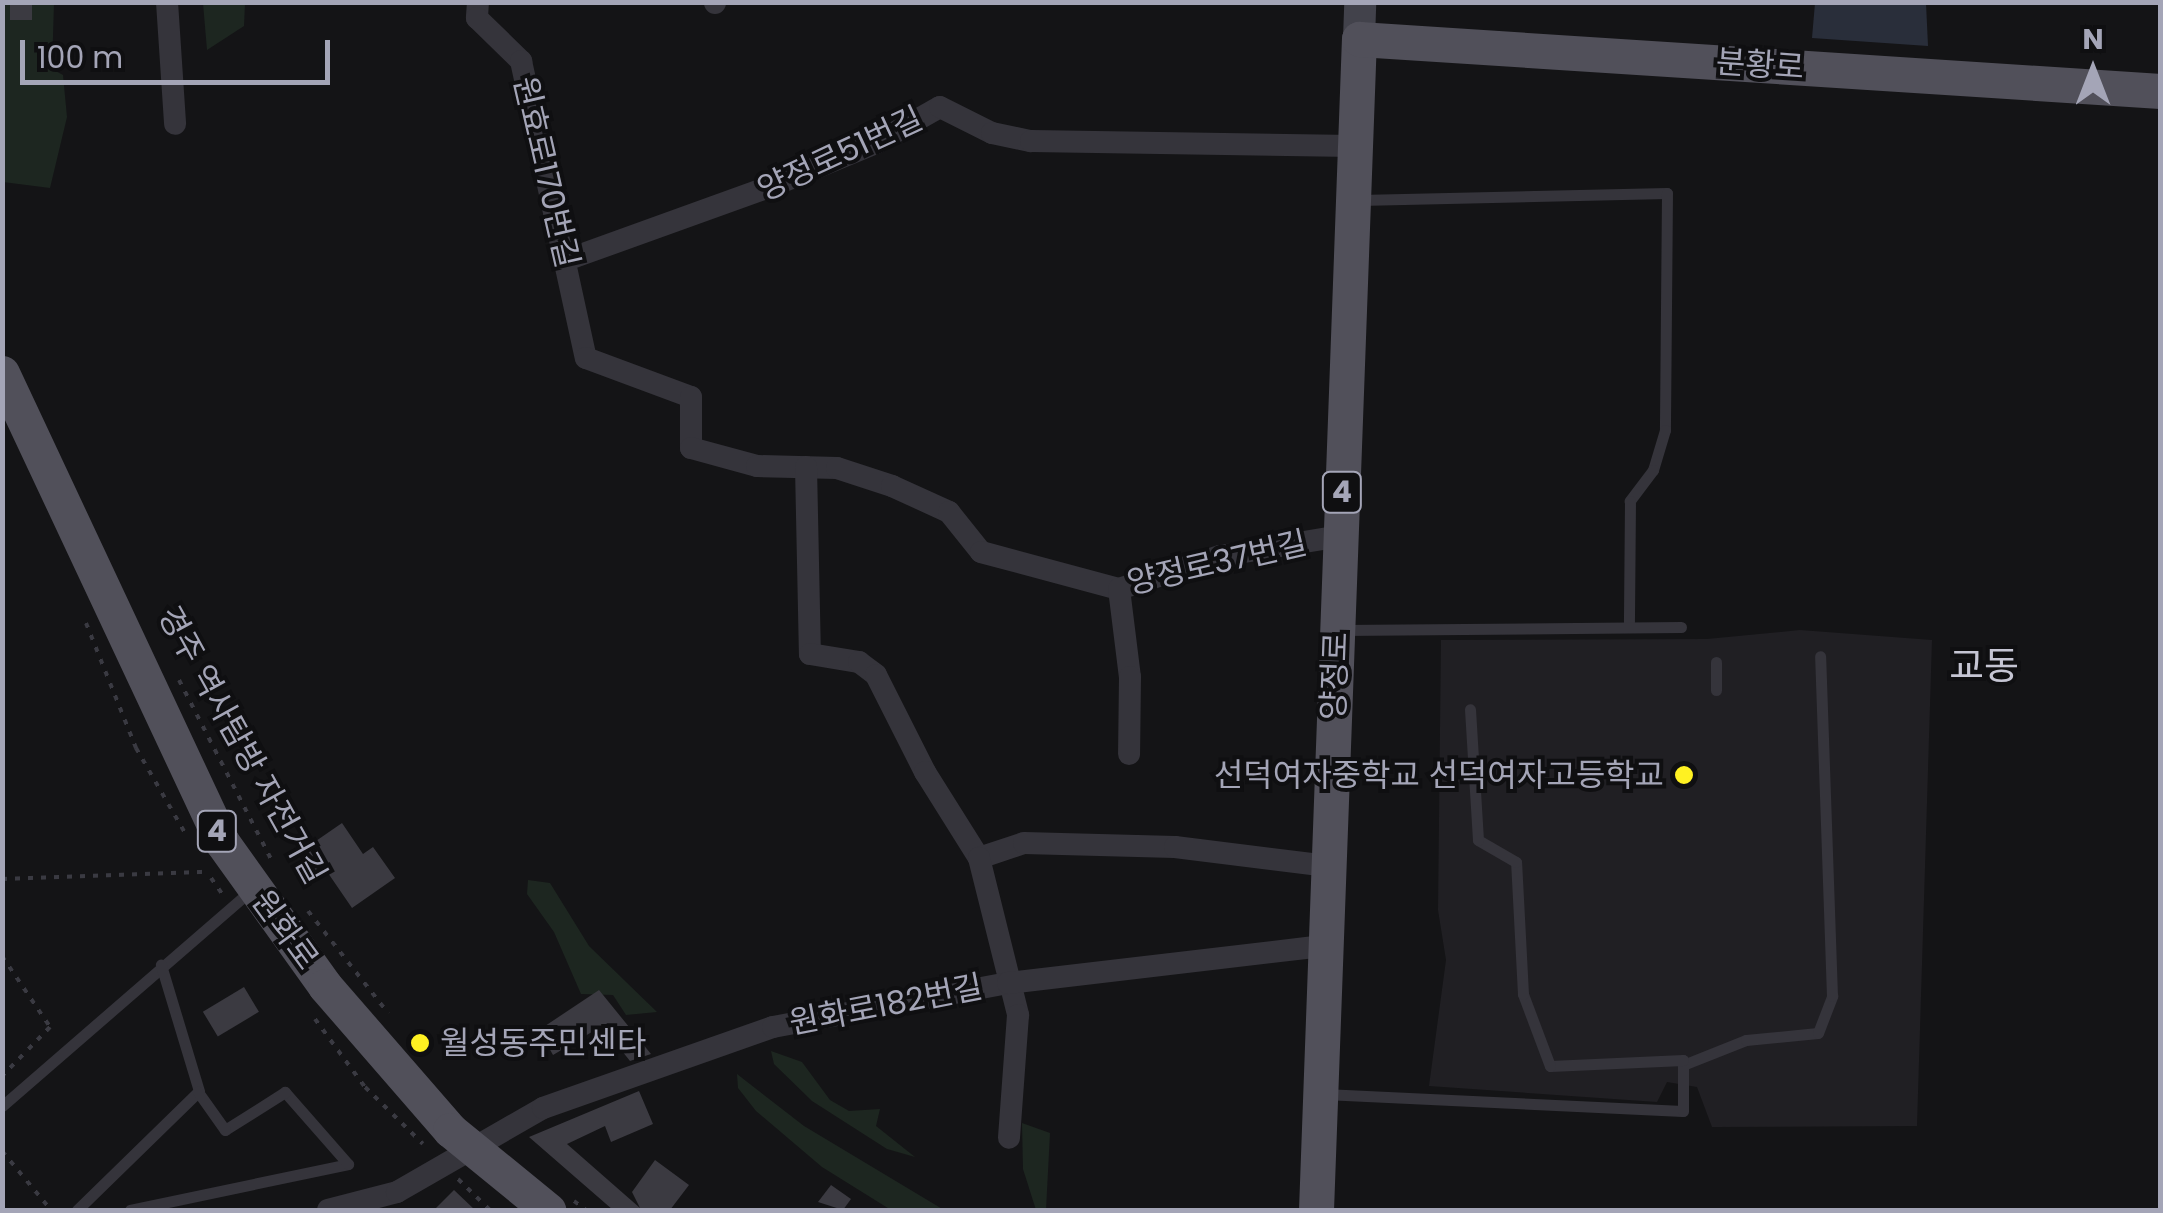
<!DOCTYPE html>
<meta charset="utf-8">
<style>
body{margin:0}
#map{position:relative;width:2163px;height:1213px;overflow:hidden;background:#141416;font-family:Poppins,"Noto Sans KR",sans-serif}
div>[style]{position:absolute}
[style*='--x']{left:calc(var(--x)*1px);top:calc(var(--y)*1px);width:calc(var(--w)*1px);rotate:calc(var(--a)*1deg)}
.built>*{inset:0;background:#201f23}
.green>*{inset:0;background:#1d2620}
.water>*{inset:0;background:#292e3a}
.building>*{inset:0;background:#3b3a41;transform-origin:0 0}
.path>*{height:4px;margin-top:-2px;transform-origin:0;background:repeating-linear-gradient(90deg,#3a3a42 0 5px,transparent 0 13px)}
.lane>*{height:11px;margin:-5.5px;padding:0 5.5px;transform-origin:5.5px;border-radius:5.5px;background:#35343b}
.street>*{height:22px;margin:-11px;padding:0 11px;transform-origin:11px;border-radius:11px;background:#35343b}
.secondary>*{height:32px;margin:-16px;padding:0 16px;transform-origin:16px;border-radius:16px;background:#42424b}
.primary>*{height:35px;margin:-17.5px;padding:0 17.5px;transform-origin:17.5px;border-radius:17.5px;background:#51505a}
.dots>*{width:28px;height:28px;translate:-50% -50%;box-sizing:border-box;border:5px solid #0f0f11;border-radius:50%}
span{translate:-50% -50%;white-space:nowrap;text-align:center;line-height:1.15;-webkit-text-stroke:8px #0f0f11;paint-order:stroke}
.shield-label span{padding:2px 8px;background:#0f0f11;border:2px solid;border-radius:8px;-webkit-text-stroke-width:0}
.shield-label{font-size:30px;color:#a4a5b7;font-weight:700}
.street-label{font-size:32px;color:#a4a5b7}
.poi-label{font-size:32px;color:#a4a5b7}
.right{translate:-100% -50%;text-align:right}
.left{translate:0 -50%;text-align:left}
.quarter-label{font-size:38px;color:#c5c5d3}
.frame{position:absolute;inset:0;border:5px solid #a4a5b7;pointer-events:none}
.north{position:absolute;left:2043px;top:20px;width:100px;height:100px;-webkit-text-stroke:8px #0f0f11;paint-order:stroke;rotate:0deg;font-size:28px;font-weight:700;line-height:40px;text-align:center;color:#a4a5b7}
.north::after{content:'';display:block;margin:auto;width:35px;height:45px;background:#a4a5b7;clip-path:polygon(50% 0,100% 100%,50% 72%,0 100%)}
.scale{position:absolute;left:20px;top:40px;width:310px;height:45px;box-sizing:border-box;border:5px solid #a4a5b7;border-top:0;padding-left:12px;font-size:30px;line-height:35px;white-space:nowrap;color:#a4a5b7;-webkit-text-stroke:8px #0f0f11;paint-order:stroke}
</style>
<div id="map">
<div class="built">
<i style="clip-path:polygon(1800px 630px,1932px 640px,1917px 1126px,1712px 1127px,1697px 1087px,1667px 1082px,1657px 1102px,1429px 1086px,1446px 960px,1438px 910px,1441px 640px,1707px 639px)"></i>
</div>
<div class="green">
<i style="clip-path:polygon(3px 3px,54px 3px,52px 69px,63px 75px,67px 117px,50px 188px,3px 182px)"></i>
<i style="clip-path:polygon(203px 3px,245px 3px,244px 26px,207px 50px)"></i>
<i style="clip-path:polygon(528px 880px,550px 883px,589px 946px,657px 1012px,626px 1015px,613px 995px,581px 994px,554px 932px,527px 894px)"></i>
<i style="clip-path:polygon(771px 1051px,802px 1062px,830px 1100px,849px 1111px,880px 1109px,876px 1126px,915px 1157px,887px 1149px,812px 1101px,774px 1064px)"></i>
<i style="clip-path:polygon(737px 1074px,804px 1126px,944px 1210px,891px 1210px,822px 1167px,756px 1111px,738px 1088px)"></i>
<i style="clip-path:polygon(1022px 1123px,1050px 1133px,1046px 1210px,1036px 1210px,1023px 1169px)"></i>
</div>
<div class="water">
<i style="clip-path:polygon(1815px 3px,1926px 3px,1928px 46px,1812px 38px)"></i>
</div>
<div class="building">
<i style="left:10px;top:2px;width:22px;height:18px"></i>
<i style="clip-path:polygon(342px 823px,363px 854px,373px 847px,395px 878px,352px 908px,328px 873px,319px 880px,300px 852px)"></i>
<i style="left:244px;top:987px;width:29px;height:48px;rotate:59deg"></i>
<i style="clip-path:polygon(599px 990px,651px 1054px,630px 1061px,602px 1026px,553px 1055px,539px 1030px)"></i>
<i style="clip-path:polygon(639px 1091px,653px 1124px,611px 1142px,605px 1126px,567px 1144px,640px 1208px,632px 1192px,655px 1160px,689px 1185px,670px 1210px,613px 1210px,529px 1137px)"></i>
<i style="clip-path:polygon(831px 1185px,851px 1199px,843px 1210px,818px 1202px)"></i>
<i style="clip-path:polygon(454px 1190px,475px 1210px,434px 1210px)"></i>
</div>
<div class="path">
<i style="--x:86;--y:623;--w:135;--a:68.2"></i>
<i style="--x:136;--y:748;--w:96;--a:60"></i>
<i style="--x:179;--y:680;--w:206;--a:62.8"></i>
<i style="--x:211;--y:878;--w:21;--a:55"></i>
<i style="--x:2;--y:879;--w:205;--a:-2"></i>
<i style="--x:308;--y:911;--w:130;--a:51.9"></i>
<i style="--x:2;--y:956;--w:86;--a:55.9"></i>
<i style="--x:50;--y:1027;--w:69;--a:134.4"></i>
<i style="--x:315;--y:1019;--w:84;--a:53.7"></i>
<i style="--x:365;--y:1087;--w:81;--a:44.5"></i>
<i style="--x:2;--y:1151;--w:77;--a:50.3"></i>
<i style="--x:458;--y:1179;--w:45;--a:44.1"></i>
<i style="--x:574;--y:1201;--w:15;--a:37"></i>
</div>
<div class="lane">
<i style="--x:1359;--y:200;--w:308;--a:-1.3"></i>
<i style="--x:1667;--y:193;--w:237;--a:90.5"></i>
<i style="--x:1665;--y:430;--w:42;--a:106.7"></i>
<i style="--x:1653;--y:470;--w:39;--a:127"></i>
<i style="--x:1630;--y:501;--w:126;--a:90.5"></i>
<i style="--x:1341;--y:630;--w:340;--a:-0.5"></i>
<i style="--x:1716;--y:662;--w:28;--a:90"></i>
<i style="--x:1683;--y:1065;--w:68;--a:-21.6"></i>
<i style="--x:1746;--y:1040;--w:72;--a:-5.6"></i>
<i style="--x:1818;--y:1033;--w:40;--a:-69"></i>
<i style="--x:1832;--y:996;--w:340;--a:-92"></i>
<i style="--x:1324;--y:1094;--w:359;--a:2.7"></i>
<i style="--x:1683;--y:1111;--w:51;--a:-90"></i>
<i style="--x:1683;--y:1060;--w:133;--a:177.4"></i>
<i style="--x:1550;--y:1066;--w:77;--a:-110.6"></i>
<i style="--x:1523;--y:994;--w:132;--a:-93"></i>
<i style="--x:1516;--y:862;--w:44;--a:-149.9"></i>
<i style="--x:1478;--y:840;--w:131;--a:-93.5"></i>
<i style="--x:2;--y:1106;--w:330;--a:-40.9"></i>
<i style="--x:77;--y:1210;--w:170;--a:-44.3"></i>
<i style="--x:199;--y:1091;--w:132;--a:-106.8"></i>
<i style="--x:130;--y:1210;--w:223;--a:-11.9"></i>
<i style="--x:348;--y:1164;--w:96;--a:-131.2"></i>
<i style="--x:285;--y:1092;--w:71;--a:147.7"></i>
<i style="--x:225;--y:1130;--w:47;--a:-125.4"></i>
</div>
<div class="street">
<i style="--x:167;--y:2;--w:122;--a:86.2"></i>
<i style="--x:478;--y:2;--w:16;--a:94"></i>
<i style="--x:477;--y:18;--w:62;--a:44.3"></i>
<i style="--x:521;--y:61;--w:304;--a:77.7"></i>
<i style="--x:586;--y:358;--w:112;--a:20.4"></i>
<i style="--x:691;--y:397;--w:51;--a:90"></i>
<i style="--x:691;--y:448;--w:68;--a:15.3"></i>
<i style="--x:757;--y:466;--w:80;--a:1.4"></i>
<i style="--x:837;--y:468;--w:58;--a:18.1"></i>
<i style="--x:892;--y:486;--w:63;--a:24.5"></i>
<i style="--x:949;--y:512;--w:51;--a:51.3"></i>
<i style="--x:981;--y:552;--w:143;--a:15"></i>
<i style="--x:1119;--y:589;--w:106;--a:-18.1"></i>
<i style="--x:1220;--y:556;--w:123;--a:-9.4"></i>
<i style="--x:715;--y:3;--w:1;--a:-90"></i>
<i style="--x:569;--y:259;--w:216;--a:-19.8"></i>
<i style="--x:772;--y:186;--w:113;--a:-22.5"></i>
<i style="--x:876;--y:143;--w:73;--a:-29.4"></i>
<i style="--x:940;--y:107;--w:58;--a:26.6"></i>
<i style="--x:992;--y:133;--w:40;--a:12"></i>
<i style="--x:1031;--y:141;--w:322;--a:0.9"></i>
<i style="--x:806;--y:467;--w:187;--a:88.8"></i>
<i style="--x:810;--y:654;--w:50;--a:9.3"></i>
<i style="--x:859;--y:662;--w:21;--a:37"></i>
<i style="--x:876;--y:675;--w:109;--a:63.2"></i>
<i style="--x:925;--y:772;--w:102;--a:57.9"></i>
<i style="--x:979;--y:858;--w:47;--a:-18.4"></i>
<i style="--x:1024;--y:843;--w:151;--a:1.5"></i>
<i style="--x:1175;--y:847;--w:154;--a:7.1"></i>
<i style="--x:1119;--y:589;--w:89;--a:82.9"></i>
<i style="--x:1130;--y:677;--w:77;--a:90.7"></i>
<i style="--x:979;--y:858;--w:162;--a:76"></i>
<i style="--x:1018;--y:1015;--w:123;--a:94.2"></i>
<i style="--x:328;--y:1210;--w:71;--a:-14.6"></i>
<i style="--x:397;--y:1192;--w:168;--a:-29.9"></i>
<i style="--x:543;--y:1108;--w:244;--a:-19.4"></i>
<i style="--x:773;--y:1027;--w:239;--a:-10.6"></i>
<i style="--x:1008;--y:983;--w:319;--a:-6.7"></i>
</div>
<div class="secondary">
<i style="--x:1359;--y:39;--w:37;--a:-88"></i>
</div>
<div class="primary">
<i style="--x:2;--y:373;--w:518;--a:64.87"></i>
<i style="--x:222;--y:842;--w:177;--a:54.4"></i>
<i style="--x:325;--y:986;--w:191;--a:49"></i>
<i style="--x:450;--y:1130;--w:127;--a:39.2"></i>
<i style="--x:1316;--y:1210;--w:1172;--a:-87.9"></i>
<i style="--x:1359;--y:39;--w:803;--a:3.71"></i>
</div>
<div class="dots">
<i style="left:1684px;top:775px;background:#fff122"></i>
<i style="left:420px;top:1043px;background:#fff122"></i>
</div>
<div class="shield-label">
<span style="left:1342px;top:492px">4</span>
<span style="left:217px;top:831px">4</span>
</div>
<div class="street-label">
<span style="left:1760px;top:65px;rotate:4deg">분황로</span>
<span style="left:840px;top:154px;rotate:-25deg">양정로51번길</span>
<span style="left:546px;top:172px;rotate:77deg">원효로170번길</span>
<span style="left:1217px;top:563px;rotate:-13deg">양정로37번길</span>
<span style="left:1335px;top:676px;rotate:-88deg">양정로</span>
<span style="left:242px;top:745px;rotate:61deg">경주 역사탐방 자전거길</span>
<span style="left:285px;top:930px;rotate:54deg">원화로</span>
<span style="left:886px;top:1005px;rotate:-11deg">원화로182번길</span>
</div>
<div class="poi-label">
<span class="right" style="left:1664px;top:775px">선덕여자중학교 선덕여자고등학교</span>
<span class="left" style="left:440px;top:1043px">월성동주민센타</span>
</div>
<div class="quarter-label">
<span style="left:1984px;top:666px">교동</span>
</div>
<div class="frame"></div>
<div class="north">N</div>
<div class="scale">100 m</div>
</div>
